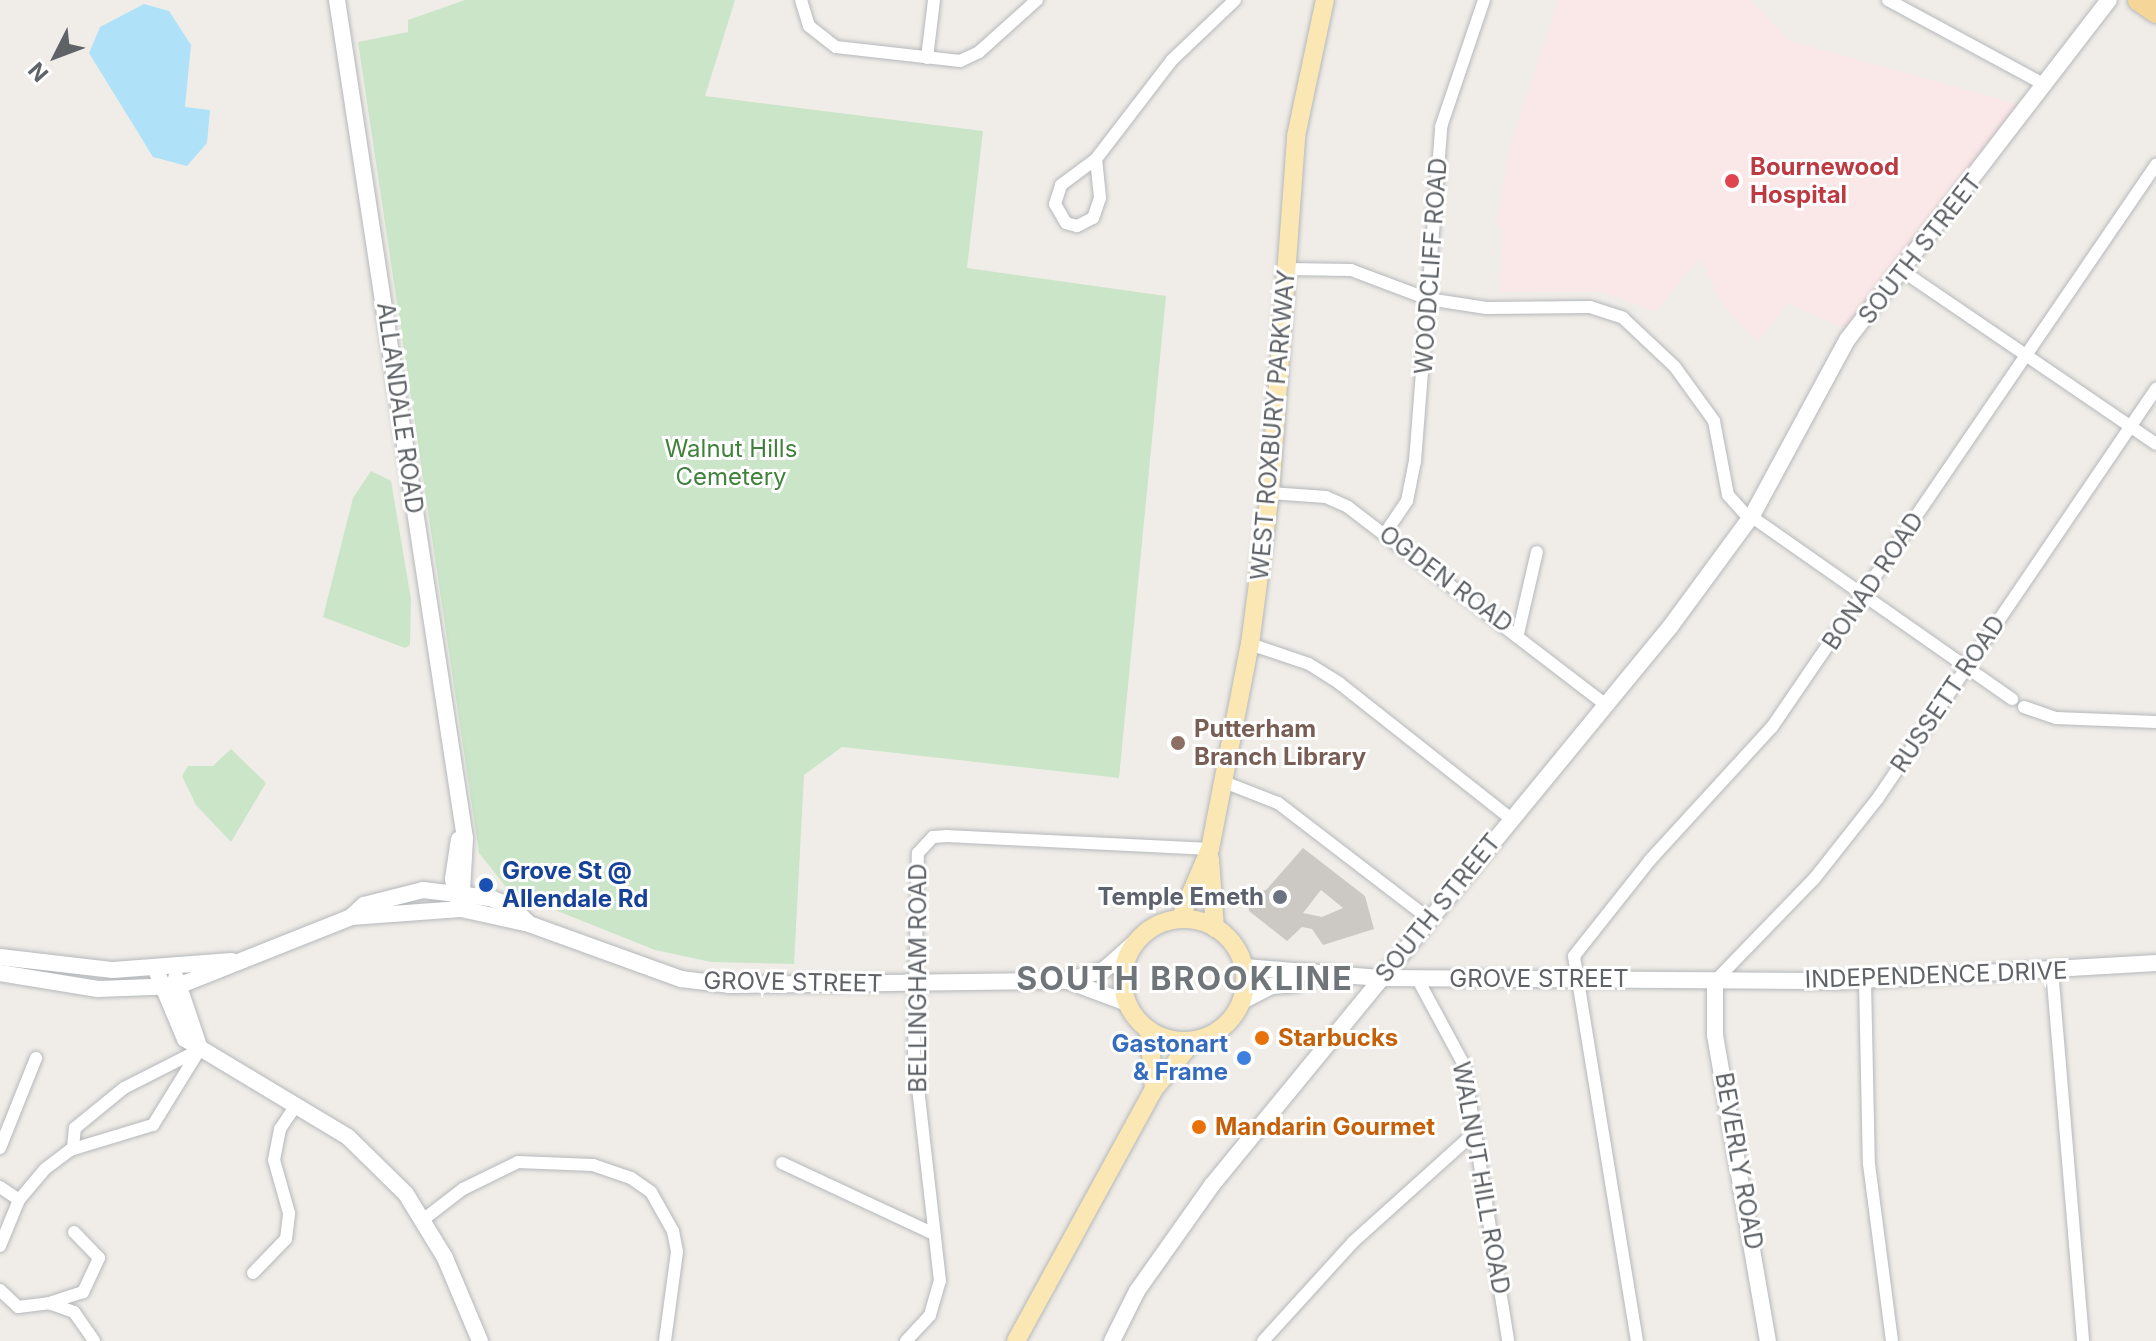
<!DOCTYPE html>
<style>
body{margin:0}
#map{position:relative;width:2156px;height:1341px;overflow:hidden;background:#f0ede8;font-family:Inter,sans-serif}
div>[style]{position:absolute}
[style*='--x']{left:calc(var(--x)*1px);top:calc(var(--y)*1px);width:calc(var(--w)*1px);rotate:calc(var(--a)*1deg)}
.medical>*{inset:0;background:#fae7e7}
.green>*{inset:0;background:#cae5c7}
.water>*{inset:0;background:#afe1f9}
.building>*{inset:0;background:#ccc8c4}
.roads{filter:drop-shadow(0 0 2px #b5b8bb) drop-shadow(0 0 2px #b5b8bb)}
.street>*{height:12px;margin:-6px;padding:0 6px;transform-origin:6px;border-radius:6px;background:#fff}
.secondary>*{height:16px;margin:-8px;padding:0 8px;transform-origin:8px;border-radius:8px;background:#fff}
.primary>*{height:18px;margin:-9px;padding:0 9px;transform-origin:9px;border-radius:9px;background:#fae7b4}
.primary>.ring{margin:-9px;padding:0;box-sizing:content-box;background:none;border:18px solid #fae7b4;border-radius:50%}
.highway>*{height:22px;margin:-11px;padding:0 11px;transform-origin:11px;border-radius:11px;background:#f6d599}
.dots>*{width:22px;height:22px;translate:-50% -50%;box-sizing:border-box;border:4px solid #fff;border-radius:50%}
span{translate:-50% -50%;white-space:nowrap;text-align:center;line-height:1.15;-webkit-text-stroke:6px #fff;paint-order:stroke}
.health-label{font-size:24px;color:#be3a42;font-weight:700}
.left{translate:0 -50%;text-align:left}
.street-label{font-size:24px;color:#5f6367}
.park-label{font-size:24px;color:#40823b}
.education-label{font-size:24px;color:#785e54;font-weight:700}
.transit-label{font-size:24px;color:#164399;font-weight:700}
.worship-label{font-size:24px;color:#5b616d;font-weight:700}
.right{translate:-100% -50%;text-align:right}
.food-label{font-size:24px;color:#c56008;font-weight:700}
.shop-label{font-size:24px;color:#366cbe;font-weight:700}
.district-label{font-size:32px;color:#707579;font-weight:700;letter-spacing:2px}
.north{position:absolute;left:16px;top:16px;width:80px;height:80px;-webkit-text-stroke:6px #fff;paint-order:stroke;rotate:228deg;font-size:22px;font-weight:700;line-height:32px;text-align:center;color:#5f6367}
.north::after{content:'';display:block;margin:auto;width:28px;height:36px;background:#5f6367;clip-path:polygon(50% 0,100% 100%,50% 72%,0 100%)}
</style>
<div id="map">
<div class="medical">
<i style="clip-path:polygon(1559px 0,1750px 0,1790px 41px,2021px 105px,1846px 329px,1787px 303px,1758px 342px,1721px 302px,1700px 257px,1655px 312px,1603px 292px,1500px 292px,1503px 232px,1496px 222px,1512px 140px)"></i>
</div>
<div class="green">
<i style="clip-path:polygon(465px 0,735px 0,705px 96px,983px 131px,967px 268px,1166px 296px,1119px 778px,842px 747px,804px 775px,794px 964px,711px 962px,655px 950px,510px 892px,479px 853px,358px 42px,408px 32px,408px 20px)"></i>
<i style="clip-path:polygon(371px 471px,391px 481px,411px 599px,410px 645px,405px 648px,323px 617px,353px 498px)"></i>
<i style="clip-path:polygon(231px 749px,266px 783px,231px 842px,196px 805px,182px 776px,188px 766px,213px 766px)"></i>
</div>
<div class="water">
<i style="clip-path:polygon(144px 4px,169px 11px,191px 45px,185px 107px,210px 110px,207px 143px,187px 166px,153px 157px,89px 53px,100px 27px)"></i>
</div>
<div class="building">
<i style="clip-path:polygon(evenodd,1303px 848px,1365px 896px,1374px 929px,1323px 945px,1312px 929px,1302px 927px,1287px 941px,1249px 911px,1247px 893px,1266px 890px,1303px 848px,1321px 890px,1343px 908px,1322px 917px,1303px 913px,1321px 890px)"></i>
</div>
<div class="roads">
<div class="street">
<i style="--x:801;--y:0;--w:27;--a:73"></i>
<i style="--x:809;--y:26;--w:34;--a:38"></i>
<i style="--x:836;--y:47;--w:125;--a:6.4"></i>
<i style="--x:960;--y:61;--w:21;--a:-25"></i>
<i style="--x:979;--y:52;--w:78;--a:-41.9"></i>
<i style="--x:1888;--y:0;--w:179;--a:28.4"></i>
<i style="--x:927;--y:58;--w:58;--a:-83.1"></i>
<i style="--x:1096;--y:159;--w:39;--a:84"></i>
<i style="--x:1100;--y:198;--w:21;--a:109"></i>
<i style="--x:1093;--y:218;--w:18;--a:153"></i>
<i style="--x:1077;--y:226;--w:11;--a:-165"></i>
<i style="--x:1066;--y:223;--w:22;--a:-120"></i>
<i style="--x:1055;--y:204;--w:20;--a:-72"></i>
<i style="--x:1061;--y:185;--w:44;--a:-36.6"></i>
<i style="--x:1096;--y:159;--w:125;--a:-52.5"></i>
<i style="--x:1172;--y:60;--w:87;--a:-43.6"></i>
<i style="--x:1287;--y:269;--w:64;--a:0.9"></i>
<i style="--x:1351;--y:270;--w:82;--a:20.6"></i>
<i style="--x:1428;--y:299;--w:59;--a:8.8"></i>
<i style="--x:1486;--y:308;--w:104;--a:-0.6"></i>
<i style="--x:1590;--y:307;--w:35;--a:18"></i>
<i style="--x:1623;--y:318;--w:71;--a:43.3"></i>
<i style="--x:1675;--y:367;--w:67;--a:54.2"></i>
<i style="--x:1714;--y:421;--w:75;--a:79.3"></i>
<i style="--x:1728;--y:495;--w:27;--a:48"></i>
<i style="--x:1904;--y:272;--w:305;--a:34.3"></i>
<i style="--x:1270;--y:493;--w:56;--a:4.1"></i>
<i style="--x:1326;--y:497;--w:24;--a:24"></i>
<i style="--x:1348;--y:507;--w:324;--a:37.5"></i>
<i style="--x:1755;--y:519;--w:314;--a:35"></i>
<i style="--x:1386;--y:532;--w:37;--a:-56"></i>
<i style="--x:1407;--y:501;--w:41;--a:-78.7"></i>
<i style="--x:1415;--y:461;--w:335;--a:-85.5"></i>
<i style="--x:1441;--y:127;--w:134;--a:-71.3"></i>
<i style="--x:1518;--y:634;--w:84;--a:-77"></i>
<i style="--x:1250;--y:644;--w:62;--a:18.7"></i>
<i style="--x:1309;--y:664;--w:36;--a:32"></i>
<i style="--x:1339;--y:683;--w:218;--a:38.3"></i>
<i style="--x:2024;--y:707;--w:34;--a:19"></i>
<i style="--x:2056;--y:718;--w:100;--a:2.3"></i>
<i style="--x:1224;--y:782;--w:58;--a:21.3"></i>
<i style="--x:1278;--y:803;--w:189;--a:37.5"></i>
<i style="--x:2052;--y:970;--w:372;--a:85.2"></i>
<i style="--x:1417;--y:978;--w:99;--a:61.6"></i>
<i style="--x:1464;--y:1065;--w:279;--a:80.9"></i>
<i style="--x:1865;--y:980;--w:184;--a:88.8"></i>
<i style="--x:1869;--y:1164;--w:178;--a:82.6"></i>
<i style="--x:1715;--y:981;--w:142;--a:-45.9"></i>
<i style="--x:1814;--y:879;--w:103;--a:-51.7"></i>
<i style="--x:1878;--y:798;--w:495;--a:-55.8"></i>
<i style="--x:0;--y:1148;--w:97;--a:-68.2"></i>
<i style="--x:73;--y:1149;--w:21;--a:-85"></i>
<i style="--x:75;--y:1128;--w:63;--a:-39.2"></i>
<i style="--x:124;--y:1088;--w:84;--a:-26.9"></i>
<i style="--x:782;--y:1163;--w:166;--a:25"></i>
<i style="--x:0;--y:1187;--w:23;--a:34"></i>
<i style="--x:424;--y:1219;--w:49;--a:-37.6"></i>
<i style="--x:463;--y:1189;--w:61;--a:-26.1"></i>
<i style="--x:518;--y:1162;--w:75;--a:2.3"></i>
<i style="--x:593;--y:1165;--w:40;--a:18.9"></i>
<i style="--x:631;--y:1178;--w:24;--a:35"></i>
<i style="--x:651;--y:1192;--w:45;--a:60.6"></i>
<i style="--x:673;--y:1231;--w:21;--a:79"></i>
<i style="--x:677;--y:1252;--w:90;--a:97.7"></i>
<i style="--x:74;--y:1232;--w:36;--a:46"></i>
<i style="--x:99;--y:1258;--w:38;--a:115"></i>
<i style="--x:83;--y:1292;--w:36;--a:162"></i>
<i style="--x:49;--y:1303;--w:27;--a:20"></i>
<i style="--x:74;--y:1312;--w:35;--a:55"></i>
<i style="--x:0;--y:1246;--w:50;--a:-67.6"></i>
<i style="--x:19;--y:1200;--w:40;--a:-50"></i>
<i style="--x:45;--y:1169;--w:31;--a:-37"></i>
<i style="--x:70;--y:1150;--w:87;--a:-16.8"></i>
<i style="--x:153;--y:1125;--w:89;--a:-58.3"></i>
<i style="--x:253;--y:1273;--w:47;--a:-45.9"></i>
<i style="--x:286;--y:1239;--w:26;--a:-83"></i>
<i style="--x:289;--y:1213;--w:55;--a:-105.8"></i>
<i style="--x:274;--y:1160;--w:32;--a:-79"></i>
<i style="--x:280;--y:1129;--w:29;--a:-56"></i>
<i style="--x:0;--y:1290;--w:25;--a:43"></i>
<i style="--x:18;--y:1307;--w:31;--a:-7"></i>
<i style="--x:906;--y:1341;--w:35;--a:-47"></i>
<i style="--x:930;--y:1315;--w:35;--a:-74"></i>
<i style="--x:940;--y:1281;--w:229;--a:-96.5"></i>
<i style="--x:914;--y:1053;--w:200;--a:-88.9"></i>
<i style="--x:918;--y:853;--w:22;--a:-47"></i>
<i style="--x:933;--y:837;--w:14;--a:-4"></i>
<i style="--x:947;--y:836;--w:263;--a:2.8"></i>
<i style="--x:1263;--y:1341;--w:134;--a:-47.7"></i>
<i style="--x:1353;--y:1242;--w:163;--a:-42"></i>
<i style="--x:1637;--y:1341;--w:390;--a:-99.3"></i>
<i style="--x:1574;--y:956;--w:122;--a:-51.6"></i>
<i style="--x:1650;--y:860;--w:180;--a:-47.5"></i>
<i style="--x:1772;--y:727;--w:681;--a:-55.66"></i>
</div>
<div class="secondary">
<i style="--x:337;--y:0;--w:848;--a:81.32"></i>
<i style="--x:465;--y:838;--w:71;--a:93.2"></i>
<i style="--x:1754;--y:512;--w:196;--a:-61.6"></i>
<i style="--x:1847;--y:340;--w:429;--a:-52.4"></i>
<i style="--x:457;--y:898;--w:19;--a:-102"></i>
<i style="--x:453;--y:879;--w:40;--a:-81.5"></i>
<i style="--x:351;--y:917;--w:110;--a:-4.2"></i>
<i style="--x:461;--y:909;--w:70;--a:12.4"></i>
<i style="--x:529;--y:924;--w:162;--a:19.9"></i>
<i style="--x:681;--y:979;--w:48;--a:7.1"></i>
<i style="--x:729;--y:985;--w:338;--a:-0.7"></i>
<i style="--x:1067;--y:981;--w:39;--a:-17"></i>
<i style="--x:1104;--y:970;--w:47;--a:-41.5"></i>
<i style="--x:0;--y:957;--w:114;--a:6.6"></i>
<i style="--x:113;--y:970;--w:119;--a:-4.3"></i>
<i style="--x:1244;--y:967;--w:137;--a:4.6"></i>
<i style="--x:1381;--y:978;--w:464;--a:0.4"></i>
<i style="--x:1845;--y:981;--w:312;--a:-3.3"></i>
<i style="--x:156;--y:970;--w:75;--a:67.2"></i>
<i style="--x:185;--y:1039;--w:190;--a:31"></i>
<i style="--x:348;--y:1137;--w:81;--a:44.5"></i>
<i style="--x:406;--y:1194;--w:75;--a:58.6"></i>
<i style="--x:445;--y:1258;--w:90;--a:67.1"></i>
<i style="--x:0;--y:973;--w:99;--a:9.3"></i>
<i style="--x:98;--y:989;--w:80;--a:-2.1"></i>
<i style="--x:178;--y:986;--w:186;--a:-21.7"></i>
<i style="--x:351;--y:917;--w:18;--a:-43"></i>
<i style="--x:364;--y:905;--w:61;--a:-14.3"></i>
<i style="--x:423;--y:890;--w:67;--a:6.8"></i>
<i style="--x:490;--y:898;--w:22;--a:21"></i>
<i style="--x:511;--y:906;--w:25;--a:45"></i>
<i style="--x:176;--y:978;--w:75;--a:71.3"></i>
<i style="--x:1068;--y:981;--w:63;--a:20.4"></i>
<i style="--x:1715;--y:981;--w:54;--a:90"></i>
<i style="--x:1715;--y:1035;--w:311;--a:80.2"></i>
<i style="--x:1242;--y:1001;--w:34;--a:-27"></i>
<i style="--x:1272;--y:986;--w:24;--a:-5"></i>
<i style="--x:1112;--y:1341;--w:56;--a:-63.4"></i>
<i style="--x:1137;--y:1291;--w:130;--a:-54.7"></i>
<i style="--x:1212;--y:1185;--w:722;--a:-50.62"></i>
<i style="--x:1670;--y:627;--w:132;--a:-53.7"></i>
</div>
<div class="primary">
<i style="--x:1210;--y:859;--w:69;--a:85.9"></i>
<i class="ring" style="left:1123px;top:919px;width:104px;height:104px"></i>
<i style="--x:1180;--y:919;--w:76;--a:-66.8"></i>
<i style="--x:1210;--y:849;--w:209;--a:-79"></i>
<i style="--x:1250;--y:644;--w:152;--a:-82.5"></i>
<i style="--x:1270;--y:493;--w:358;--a:-85.8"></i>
<i style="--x:1296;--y:136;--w:139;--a:-78"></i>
<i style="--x:1149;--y:1031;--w:58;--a:85.1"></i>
<i style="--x:1016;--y:1341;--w:287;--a:-61.3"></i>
<i style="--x:1154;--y:1089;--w:62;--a:-50.9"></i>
</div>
<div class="highway">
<i style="--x:2139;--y:0;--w:21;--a:35"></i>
</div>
</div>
<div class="dots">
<i style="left:1732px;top:181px;background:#e0444e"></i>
<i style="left:1178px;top:743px;background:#8d6e63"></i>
<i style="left:486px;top:885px;background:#1a4fb4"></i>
<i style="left:1280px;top:897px;background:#6b7280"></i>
<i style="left:1262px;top:1038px;background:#e8710a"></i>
<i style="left:1244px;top:1058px;background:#3f7fe0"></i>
<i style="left:1199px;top:1127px;background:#e8710a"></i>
</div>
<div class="health-label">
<span class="left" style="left:1750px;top:181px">Bournewood<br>Hospital</span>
</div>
<div class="street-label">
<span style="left:1920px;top:249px;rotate:-52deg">SOUTH STREET</span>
<span style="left:1431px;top:266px;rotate:-86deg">WOODCLIFF ROAD</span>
<span style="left:400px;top:408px;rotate:82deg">ALLANDALE ROAD</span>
<span style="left:1273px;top:425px;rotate:-85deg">WEST ROXBURY PARKWAY</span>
<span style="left:1446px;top:579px;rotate:37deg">OGDEN ROAD</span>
<span style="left:1873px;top:581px;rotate:-56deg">BONAD ROAD</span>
<span style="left:1948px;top:694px;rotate:-56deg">RUSSETT ROAD</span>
<span style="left:1438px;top:908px;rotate:-51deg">SOUTH STREET</span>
<span style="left:1936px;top:975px;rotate:-2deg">INDEPENDENCE DRIVE</span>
<span style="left:918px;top:978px;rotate:-90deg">BELLINGHAM ROAD</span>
<span style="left:1539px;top:979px">GROVE STREET</span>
<span style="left:793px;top:982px;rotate:1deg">GROVE STREET</span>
<span style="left:1739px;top:1161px;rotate:80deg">BEVERLY ROAD</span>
<span style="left:1481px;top:1178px;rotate:80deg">WALNUT HILL ROAD</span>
</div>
<div class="park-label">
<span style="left:731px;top:463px">Walnut Hills<br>Cemetery</span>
</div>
<div class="education-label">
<span class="left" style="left:1194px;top:743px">Putterham<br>Branch Library</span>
</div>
<div class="transit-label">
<span class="left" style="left:502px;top:885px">Grove St @<br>Allendale Rd</span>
</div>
<div class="worship-label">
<span class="right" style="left:1264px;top:897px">Temple Emeth</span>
</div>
<div class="food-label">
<span class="left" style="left:1278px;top:1038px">Starbucks</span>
<span class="left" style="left:1215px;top:1127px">Mandarin Gourmet</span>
</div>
<div class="shop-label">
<span class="right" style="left:1228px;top:1058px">Gastonart<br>&amp; Frame</span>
</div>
<div class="district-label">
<span style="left:1185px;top:979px">SOUTH BROOKLINE</span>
</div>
<div class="north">N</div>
</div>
